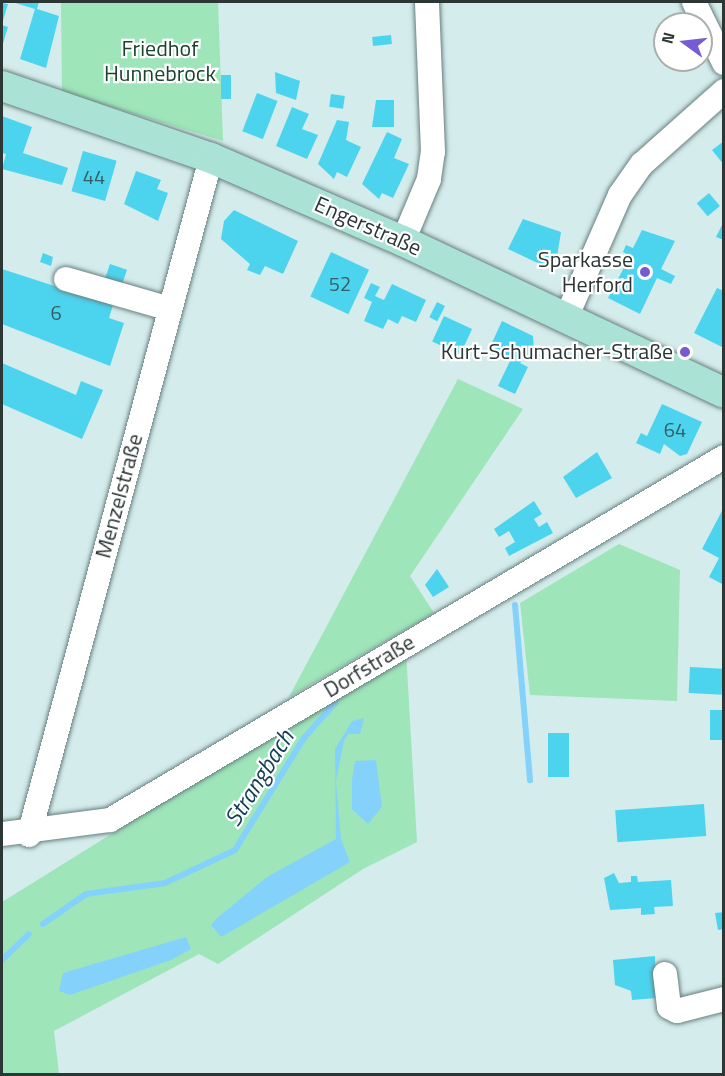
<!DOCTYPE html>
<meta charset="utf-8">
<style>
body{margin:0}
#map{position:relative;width:725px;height:1076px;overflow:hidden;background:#d4ecec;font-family:"Titillium Web",sans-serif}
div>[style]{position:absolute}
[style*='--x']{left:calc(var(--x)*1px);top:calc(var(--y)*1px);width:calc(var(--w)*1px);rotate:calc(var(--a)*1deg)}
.green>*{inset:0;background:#9ee5ba}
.water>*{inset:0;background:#84d2fc}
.stream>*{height:6px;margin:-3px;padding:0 3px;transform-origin:3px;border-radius:3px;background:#84d2fc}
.building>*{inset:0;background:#4cd4ef;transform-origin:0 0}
.roads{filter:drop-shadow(0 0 2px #697f7f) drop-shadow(0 0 2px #697f7f)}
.minor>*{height:24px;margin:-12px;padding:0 12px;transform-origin:12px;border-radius:12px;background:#fff}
.major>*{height:30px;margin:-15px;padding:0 15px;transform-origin:15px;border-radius:15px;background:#aae3d6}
.dots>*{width:16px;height:16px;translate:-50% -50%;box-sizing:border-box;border:3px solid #fff;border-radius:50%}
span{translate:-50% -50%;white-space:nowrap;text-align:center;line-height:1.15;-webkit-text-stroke:4.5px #fff;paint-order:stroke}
.number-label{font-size:20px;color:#345e64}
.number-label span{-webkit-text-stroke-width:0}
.park-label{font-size:22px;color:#1b432d}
.street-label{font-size:22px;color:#2c3635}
.poi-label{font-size:22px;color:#2c3635}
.right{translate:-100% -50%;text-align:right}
.water-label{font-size:24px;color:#103d52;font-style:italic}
.frame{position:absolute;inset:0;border:3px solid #2c3635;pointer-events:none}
.north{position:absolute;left:653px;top:12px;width:60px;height:60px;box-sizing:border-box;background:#fff;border:2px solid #abafae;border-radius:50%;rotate:285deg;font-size:16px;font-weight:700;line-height:24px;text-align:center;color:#2c3635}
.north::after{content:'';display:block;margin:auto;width:21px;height:27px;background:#765bd5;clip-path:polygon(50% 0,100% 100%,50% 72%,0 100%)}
</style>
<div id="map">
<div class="green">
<i style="clip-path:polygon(61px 2px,218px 2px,223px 141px,62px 92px)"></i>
<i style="clip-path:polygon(458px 379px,523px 409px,410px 576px,434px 613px,289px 697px)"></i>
<i style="clip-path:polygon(619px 544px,680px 570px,677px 701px,530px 695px,520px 603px)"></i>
<i style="clip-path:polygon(406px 651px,417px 842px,363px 869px,218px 964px,199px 954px,54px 1031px,59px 1074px,2px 1074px,2px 902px)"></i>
</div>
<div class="water">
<i style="clip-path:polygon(364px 718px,360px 734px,348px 734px,344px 741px,336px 781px,341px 839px,350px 862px,221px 937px,211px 925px,217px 918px,267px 877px,336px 839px,335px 749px,352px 721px)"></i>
<i style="clip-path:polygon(376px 760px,382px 807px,368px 824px,352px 809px,352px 780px,355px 761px)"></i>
<i style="clip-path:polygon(186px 937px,191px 949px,171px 960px,70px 995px,59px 991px,63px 973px)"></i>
</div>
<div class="stream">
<i style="--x:515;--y:605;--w:176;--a:85.1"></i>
<i style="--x:43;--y:924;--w:52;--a:-34.9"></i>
<i style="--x:86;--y:894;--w:80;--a:-7.9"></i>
<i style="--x:165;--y:883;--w:77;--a:-25.2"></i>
<i style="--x:235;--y:850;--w:132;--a:-58.4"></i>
<i style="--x:304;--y:738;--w:47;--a:-48.5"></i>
<i style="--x:2;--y:960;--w:37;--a:-44"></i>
</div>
<div class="building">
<i style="clip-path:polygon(12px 2px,39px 2px,37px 9px,59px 16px,46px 68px,20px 59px,35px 9px)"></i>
<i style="clip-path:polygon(2px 3px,8px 4px,2px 24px)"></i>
<i style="clip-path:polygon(2px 25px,8px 27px,2px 47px)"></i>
<i style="left:391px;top:35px;width:9px;height:19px;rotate:84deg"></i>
<i style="clip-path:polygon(275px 72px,300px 81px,296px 100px,276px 93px)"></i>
<i style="left:221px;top:75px;width:10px;height:24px"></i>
<i style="left:257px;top:93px;width:22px;height:41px;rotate:21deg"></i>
<i style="left:331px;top:94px;width:14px;height:13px;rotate:8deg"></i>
<i style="clip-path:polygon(376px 100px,394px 100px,394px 127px,372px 127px)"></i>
<i style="clip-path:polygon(292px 107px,309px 114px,302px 129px,318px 135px,307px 159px,276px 146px)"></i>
<i style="clip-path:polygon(2px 116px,32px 127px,23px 153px,68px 168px,62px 185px,2px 169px,6px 154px,2px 153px)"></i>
<i style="clip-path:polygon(337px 120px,349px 122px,346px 140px,361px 147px,347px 177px,337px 172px,334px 179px,318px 164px)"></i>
<i style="clip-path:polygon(387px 132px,402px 139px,394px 158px,409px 164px,393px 198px,382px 193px,379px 199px,362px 184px)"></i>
<i style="clip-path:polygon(724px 141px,724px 165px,712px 150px)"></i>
<i style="left:83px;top:151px;width:35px;height:42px;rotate:16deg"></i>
<i style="clip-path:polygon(136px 171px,161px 180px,157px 189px,168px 193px,158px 221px,124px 204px)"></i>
<i style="left:709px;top:193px;width:17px;height:16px;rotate:50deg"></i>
<i style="clip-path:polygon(234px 210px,298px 241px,283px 274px,265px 266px,260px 275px,247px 270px,250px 264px,221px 239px,224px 221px)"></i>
<i style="clip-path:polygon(523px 219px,561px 232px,557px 257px,550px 254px,544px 266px,508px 249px)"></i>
<i style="clip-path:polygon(724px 221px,724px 240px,716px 237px)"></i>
<i style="clip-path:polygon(642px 230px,675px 241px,661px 269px,675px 276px,671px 284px,657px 278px,640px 314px,608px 298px,630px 256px,623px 252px,626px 245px,633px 248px)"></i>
<i style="left:331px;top:252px;width:42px;height:49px;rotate:25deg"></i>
<i style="clip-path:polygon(43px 253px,53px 257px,51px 266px,40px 262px)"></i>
<i style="left:110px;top:264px;width:18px;height:20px;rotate:19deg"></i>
<i style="clip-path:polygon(2px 269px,113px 305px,109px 318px,124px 323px,110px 366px,2px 324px)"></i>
<i style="clip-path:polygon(371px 283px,380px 287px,375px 296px,384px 300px,392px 284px,426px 300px,416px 322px,402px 316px,398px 324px,388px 319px,383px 329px,364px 321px,372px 302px,364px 298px)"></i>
<i style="clip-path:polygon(717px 288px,724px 291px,724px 355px,722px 347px,694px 333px)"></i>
<i style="left:437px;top:302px;width:9px;height:17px;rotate:27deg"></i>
<i style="left:444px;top:316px;width:31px;height:28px;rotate:25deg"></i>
<i style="clip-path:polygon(502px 321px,533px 336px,534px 349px,520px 363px,528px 367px,515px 394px,498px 386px,511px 359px,489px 349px)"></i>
<i style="clip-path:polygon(2px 363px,76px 395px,81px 381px,103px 390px,82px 439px,2px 404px)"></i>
<i style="clip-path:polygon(662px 404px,702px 422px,687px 454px,680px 456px,664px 444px,660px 454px,636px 443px,641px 433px,647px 436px)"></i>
<i style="clip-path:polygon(597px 452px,612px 478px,576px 498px,563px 477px)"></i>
<i style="clip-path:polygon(534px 501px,542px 514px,534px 519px,539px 527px,547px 522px,553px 533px,509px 556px,505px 548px,515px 542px,509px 531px,499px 537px,494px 529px)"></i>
<i style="clip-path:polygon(724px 507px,724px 585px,709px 577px,719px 558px,702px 549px)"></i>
<i style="clip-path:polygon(437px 569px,449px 587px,433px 597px,425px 585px)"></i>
<i style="left:690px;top:667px;width:33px;height:26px;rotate:3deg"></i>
<i style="left:710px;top:710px;width:14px;height:30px"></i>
<i style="left:548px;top:733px;width:21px;height:44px"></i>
<i style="left:704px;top:804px;width:32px;height:89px;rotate:86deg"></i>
<i style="clip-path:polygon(614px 873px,619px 883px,631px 882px,631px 876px,637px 876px,638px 882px,671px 880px,673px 906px,654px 907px,655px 914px,641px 915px,641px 908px,610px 910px,604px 878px)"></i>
<i style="clip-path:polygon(724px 912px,724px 929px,718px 930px,715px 913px)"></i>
<i style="clip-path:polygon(655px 956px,656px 998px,632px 1000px,631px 991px,615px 985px,613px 960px)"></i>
</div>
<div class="roads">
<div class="minor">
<i style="--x:694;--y:2;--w:68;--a:63.8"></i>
<i style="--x:403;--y:241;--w:67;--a:-67.2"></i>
<i style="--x:429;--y:179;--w:27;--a:-82"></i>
<i style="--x:433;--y:152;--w:150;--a:-92.3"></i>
<i style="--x:66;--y:279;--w:108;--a:16.1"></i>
<i style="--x:566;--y:318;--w:134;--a:-66.3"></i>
<i style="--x:620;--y:195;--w:38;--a:-55"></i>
<i style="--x:642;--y:164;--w:110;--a:-41.7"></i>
<i style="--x:2;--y:834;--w:109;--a:-7.4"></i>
<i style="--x:110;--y:820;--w:713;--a:-30.59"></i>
<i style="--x:29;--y:835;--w:701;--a:-74.95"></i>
<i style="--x:665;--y:974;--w:33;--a:83"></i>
<i style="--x:669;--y:1007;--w:9;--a:27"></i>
<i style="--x:677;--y:1011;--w:49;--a:-14.3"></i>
</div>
<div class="major">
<i style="--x:2;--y:86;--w:221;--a:19"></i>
<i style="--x:211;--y:158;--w:209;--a:23.4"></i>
<i style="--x:403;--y:241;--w:355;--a:25.3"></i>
</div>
</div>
<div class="dots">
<i style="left:645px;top:272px;background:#765bd5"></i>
<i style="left:685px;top:352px;background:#765bd5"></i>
</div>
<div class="number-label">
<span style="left:94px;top:176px">44</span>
<span style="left:340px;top:283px">52</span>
<span style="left:56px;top:312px">6</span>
<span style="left:675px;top:429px">64</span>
</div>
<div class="park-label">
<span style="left:160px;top:61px">Friedhof<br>Hunnebrock</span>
</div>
<div class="street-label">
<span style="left:368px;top:226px;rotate:24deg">Engerstraße</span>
<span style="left:119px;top:496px;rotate:-75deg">Menzelstraße</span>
<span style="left:369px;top:666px;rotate:-31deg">Dorfstraße</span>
</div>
<div class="poi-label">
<span class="right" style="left:633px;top:272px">Sparkasse<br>Herford</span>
<span class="right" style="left:673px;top:352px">Kurt-Schumacher-Straße</span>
</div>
<div class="water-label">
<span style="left:259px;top:778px;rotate:-58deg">Strangbach</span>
</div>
<div class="frame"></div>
<div class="north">N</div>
</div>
